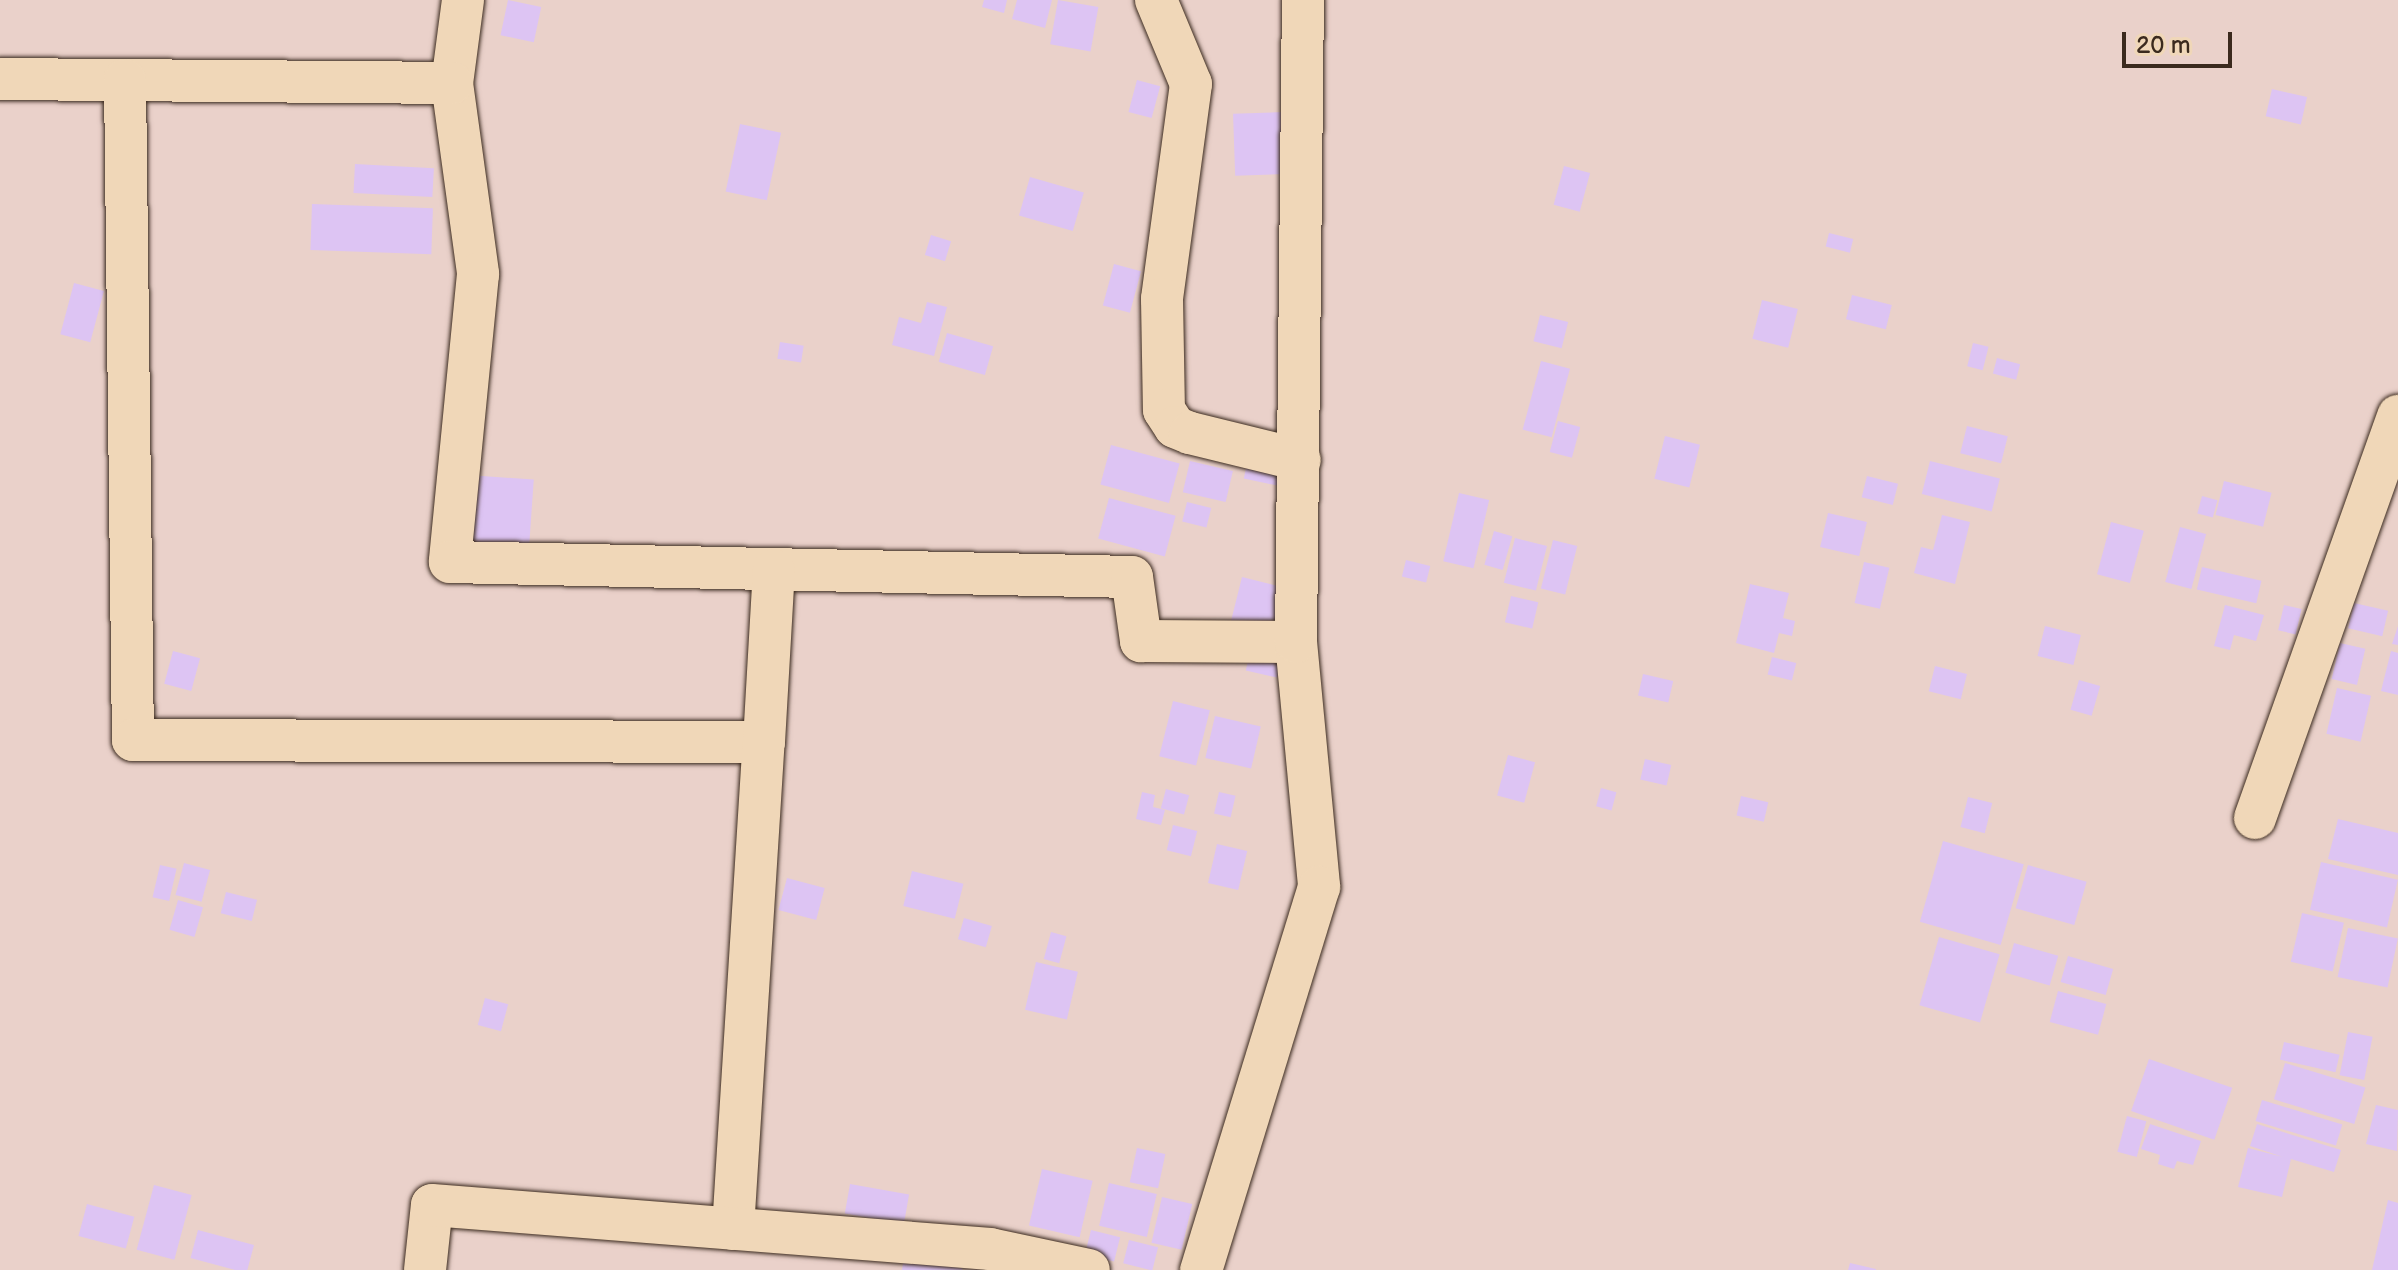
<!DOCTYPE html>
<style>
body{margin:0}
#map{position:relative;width:2398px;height:1270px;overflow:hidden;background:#ead1ca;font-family:"Balsamiq Sans",sans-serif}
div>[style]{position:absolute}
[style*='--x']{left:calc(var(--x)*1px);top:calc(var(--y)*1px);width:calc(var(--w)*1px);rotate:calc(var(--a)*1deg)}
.building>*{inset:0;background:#ddc4f3;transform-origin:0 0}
.roads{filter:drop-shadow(0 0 2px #3b2a1e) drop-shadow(0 0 2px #3b2a1e)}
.street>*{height:42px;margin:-21px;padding:0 21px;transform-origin:21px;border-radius:21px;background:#f0d7b8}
span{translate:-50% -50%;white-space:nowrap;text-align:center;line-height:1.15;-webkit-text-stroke:7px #f0d7b8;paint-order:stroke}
.scale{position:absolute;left:2122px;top:32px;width:110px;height:36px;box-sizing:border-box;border:4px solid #3b2a1e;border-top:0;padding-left:10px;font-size:24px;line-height:28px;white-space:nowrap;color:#3b2a1e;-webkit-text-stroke:6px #f0d7b8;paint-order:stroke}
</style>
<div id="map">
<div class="building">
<i style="left:508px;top:0;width:34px;height:36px;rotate:12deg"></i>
<i style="clip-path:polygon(984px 0,1007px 0,1004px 13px,982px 7px)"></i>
<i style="clip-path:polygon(1017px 0,1052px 0,1045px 28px,1012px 19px)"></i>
<i style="left:1058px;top:0;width:41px;height:45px;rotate:10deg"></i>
<i style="left:1137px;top:80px;width:24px;height:33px;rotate:15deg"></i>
<i style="left:2272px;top:89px;width:36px;height:28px;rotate:13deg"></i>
<i style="left:1284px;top:112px;width:62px;height:51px;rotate:88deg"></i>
<i style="left:740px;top:124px;width:42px;height:69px;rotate:12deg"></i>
<i style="left:355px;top:164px;width:79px;height:29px;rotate:3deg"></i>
<i style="left:1564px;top:166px;width:27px;height:40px;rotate:15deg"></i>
<i style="left:1030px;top:177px;width:56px;height:40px;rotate:16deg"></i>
<i style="left:312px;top:204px;width:121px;height:46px;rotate:2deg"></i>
<i style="left:1829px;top:233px;width:25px;height:14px;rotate:14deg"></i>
<i style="left:931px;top:235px;width:21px;height:21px;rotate:17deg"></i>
<i style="left:1114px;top:264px;width:28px;height:43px;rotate:15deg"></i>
<i style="left:74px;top:283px;width:31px;height:53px;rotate:15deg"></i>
<i style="left:1852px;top:295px;width:41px;height:25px;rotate:14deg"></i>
<i style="left:1762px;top:300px;width:37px;height:40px;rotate:14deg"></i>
<i style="clip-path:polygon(927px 302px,947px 307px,934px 356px,892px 345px,899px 317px,921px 323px)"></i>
<i style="left:1540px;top:315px;width:29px;height:27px;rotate:14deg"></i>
<i style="left:947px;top:333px;width:48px;height:30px;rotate:16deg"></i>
<i style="left:780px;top:342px;width:24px;height:17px;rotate:9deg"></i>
<i style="left:1973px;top:343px;width:16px;height:24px;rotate:14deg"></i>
<i style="left:1997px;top:358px;width:24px;height:16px;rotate:15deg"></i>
<i style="left:1541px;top:361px;width:30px;height:71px;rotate:15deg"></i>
<i style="left:1558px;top:421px;width:23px;height:32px;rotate:15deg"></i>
<i style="left:1967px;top:426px;width:42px;height:28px;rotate:14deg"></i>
<i style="left:1665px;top:436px;width:36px;height:44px;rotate:14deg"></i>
<i style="left:1111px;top:445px;width:71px;height:41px;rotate:15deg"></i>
<i style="left:1249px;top:454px;width:38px;height:25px;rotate:12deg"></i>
<i style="left:1190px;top:461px;width:44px;height:32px;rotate:13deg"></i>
<i style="left:1930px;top:461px;width:72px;height:34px;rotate:14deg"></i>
<i style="left:440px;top:473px;width:94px;height:69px;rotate:4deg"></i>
<i style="left:1867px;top:476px;width:32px;height:22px;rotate:14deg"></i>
<i style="left:2224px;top:481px;width:49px;height:35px;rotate:14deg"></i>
<i style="left:1459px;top:493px;width:31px;height:70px;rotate:13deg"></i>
<i style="left:2202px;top:496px;width:16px;height:18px;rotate:15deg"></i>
<i style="left:1109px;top:498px;width:69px;height:42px;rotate:15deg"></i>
<i style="left:1187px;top:502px;width:25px;height:20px;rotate:14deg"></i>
<i style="left:1828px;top:513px;width:40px;height:35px;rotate:13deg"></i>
<i style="clip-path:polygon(1942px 515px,1970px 522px,1955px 584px,1914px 573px,1921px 547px,1933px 550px)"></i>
<i style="left:2111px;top:522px;width:34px;height:54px;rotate:15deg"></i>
<i style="left:2180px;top:527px;width:27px;height:57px;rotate:15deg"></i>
<i style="left:1494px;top:531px;width:19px;height:35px;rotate:16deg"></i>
<i style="left:1515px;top:538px;width:33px;height:46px;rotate:14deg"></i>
<i style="left:1553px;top:540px;width:25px;height:50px;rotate:14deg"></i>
<i style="left:1406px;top:560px;width:25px;height:17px;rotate:14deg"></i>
<i style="left:1864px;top:562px;width:26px;height:42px;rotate:13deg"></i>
<i style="left:2202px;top:567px;width:61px;height:23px;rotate:13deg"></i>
<i style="left:1242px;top:577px;width:42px;height:49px;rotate:14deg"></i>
<i style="clip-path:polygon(1750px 584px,1789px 593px,1783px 618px,1795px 621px,1792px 636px,1779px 633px,1774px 653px,1736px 643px)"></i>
<i style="left:1511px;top:596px;width:28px;height:27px;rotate:13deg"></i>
<i style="left:2354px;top:603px;width:35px;height:26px;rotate:13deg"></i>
<i style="clip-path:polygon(2225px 605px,2264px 615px,2256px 641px,2234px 635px,2230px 650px,2214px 646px)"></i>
<i style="left:2284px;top:605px;width:18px;height:26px;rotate:13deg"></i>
<i style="left:2045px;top:626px;width:37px;height:31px;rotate:14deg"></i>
<i style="clip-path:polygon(2398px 626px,2398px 645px,2392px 644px)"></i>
<i style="left:2340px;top:643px;width:26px;height:37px;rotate:13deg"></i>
<i style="left:1251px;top:648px;width:32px;height:23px;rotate:13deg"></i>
<i style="left:173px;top:651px;width:28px;height:34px;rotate:15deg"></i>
<i style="clip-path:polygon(2391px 651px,2398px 653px,2398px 695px,2381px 691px)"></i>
<i style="left:1772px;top:657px;width:25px;height:18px;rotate:14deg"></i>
<i style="left:1935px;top:666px;width:33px;height:26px;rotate:14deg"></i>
<i style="left:1643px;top:674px;width:31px;height:22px;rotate:13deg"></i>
<i style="left:2079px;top:680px;width:22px;height:31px;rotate:16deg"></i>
<i style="left:2337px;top:688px;width:35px;height:47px;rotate:13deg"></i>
<i style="left:1173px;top:701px;width:38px;height:57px;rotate:14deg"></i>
<i style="left:1215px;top:716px;width:47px;height:43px;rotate:13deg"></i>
<i style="left:1508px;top:755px;width:28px;height:42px;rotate:15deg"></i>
<i style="left:1645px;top:759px;width:27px;height:21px;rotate:13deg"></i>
<i style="left:1601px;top:788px;width:16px;height:19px;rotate:15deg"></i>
<i style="left:1166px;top:789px;width:24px;height:20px;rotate:15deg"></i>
<i style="clip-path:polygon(1142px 792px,1155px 795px,1153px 807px,1165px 810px,1161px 825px,1136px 819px)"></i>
<i style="left:1219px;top:792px;width:17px;height:22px;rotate:13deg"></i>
<i style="left:1741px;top:796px;width:28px;height:20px;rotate:13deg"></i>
<i style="left:1968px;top:797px;width:25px;height:31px;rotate:14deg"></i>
<i style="clip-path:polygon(2338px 819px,2398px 833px,2398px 875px,2328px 859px)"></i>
<i style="left:1173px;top:825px;width:25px;height:26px;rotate:14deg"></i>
<i style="left:1943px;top:841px;width:84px;height:84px;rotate:16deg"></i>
<i style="left:1217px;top:844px;width:31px;height:40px;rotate:13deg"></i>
<i style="left:2321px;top:862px;width:79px;height:49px;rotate:13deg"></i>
<i style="left:184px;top:863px;width:27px;height:33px;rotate:15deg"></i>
<i style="left:160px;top:865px;width:17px;height:33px;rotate:13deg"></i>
<i style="left:2028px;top:865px;width:61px;height:45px;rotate:16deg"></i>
<i style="left:912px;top:871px;width:53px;height:36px;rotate:14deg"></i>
<i style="left:787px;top:878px;width:39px;height:33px;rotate:15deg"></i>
<i style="left:226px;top:892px;width:32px;height:22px;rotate:14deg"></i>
<i style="left:178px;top:900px;width:26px;height:31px;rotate:16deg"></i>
<i style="left:2302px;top:913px;width:43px;height:50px;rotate:13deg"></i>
<i style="left:964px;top:918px;width:29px;height:22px;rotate:16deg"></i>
<i style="left:2348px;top:928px;width:51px;height:50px;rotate:12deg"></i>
<i style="left:1051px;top:932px;width:16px;height:28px;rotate:15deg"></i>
<i style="left:1939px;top:937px;width:63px;height:71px;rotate:16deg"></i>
<i style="left:2014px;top:943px;width:46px;height:31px;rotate:16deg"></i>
<i style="left:2068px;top:956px;width:47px;height:27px;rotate:16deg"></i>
<i style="left:1036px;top:962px;width:43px;height:49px;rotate:13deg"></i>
<i style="left:2058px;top:991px;width:50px;height:32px;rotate:15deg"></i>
<i style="left:485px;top:998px;width:24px;height:28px;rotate:15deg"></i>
<i style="left:2348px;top:1032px;width:25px;height:44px;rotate:11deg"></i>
<i style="left:2284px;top:1042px;width:57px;height:18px;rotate:13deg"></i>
<i style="left:2149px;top:1059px;width:88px;height:55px;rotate:19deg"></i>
<i style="left:2285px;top:1063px;width:84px;height:38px;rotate:17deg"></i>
<i style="left:2262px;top:1100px;width:84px;height:22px;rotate:17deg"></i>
<i style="clip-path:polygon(2376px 1105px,2398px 1110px,2397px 1151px,2366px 1144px)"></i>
<i style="left:2127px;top:1116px;width:20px;height:37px;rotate:15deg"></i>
<i style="clip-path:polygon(2150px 1124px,2201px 1141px,2193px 1165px,2177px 1161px,2174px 1169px,2158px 1164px,2160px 1155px,2141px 1149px)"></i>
<i style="clip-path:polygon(2257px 1124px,2341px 1150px,2334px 1172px,2291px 1159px,2282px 1197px,2238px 1187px,2248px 1148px,2283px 1157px,2250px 1146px)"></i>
<i style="left:1137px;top:1148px;width:29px;height:35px;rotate:12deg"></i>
<i style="left:1042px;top:1169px;width:52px;height:58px;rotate:13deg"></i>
<i style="left:1109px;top:1183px;width:49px;height:44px;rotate:13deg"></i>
<i style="left:850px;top:1184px;width:60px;height:30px;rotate:10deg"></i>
<i style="left:154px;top:1185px;width:39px;height:67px;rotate:15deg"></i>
<i style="left:1162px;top:1197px;width:31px;height:47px;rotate:13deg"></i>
<i style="clip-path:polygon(2388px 1200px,2398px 1203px,2398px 1270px,2372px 1270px)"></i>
<i style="left:87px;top:1204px;width:49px;height:33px;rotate:15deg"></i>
<i style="left:198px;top:1230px;width:58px;height:29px;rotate:15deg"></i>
<i style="left:1091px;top:1230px;width:30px;height:25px;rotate:14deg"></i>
<i style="left:1129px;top:1240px;width:30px;height:24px;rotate:14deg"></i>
<i style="clip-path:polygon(904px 1256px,963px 1265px,962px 1270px,902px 1270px)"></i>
<i style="clip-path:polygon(1850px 1263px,1876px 1269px,1876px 1270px,1848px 1270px)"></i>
</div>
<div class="roads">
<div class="street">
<i style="--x:463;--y:0;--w:84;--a:97.5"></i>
<i style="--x:452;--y:83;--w:193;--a:82.2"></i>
<i style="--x:478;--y:274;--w:289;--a:95.6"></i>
<i style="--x:450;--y:562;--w:682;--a:1.26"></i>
<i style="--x:1132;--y:577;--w:65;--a:82"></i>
<i style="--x:1141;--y:641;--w:155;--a:0.4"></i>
<i style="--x:1296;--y:642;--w:246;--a:84.6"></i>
<i style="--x:1319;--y:887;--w:401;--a:107.1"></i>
<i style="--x:1156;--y:0;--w:91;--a:67.4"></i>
<i style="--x:1191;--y:84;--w:217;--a:97.7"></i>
<i style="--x:1162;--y:299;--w:111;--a:89"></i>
<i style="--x:1164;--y:410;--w:20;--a:57"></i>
<i style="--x:1175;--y:427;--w:16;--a:22"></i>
<i style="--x:1190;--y:433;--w:113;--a:13.8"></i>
<i style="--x:0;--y:79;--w:452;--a:0.5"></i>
<i style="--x:125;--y:80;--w:660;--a:89.31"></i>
<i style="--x:133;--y:740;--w:631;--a:0.18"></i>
<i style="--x:764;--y:742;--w:172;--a:-86.7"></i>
<i style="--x:1296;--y:642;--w:642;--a:-89.38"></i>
<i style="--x:2255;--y:818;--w:427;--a:-70.4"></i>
<i style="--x:733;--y:1229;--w:488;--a:-86.4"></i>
<i style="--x:425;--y:1270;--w:65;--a:-83.9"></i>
<i style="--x:432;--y:1205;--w:560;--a:4.51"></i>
<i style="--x:990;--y:1249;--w:101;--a:12"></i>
</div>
</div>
<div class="scale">20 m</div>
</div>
